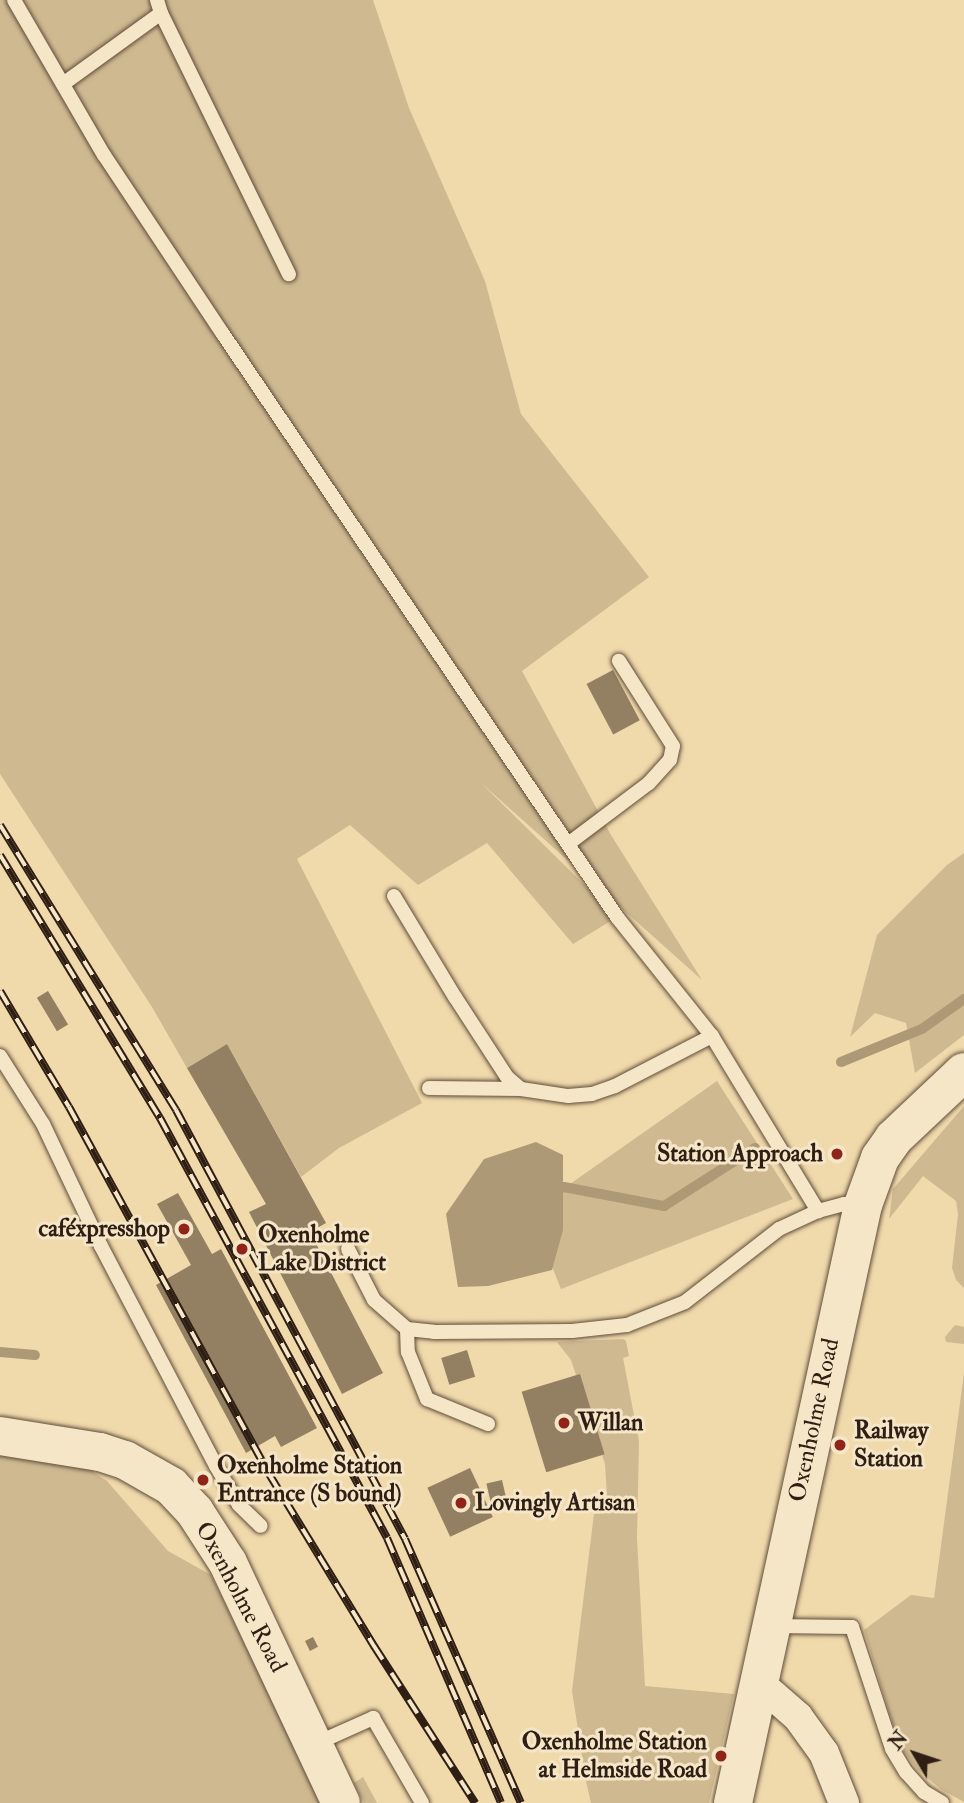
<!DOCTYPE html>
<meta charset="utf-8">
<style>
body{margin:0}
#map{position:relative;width:964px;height:1803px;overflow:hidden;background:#f0d9ab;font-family:"IM FELL Double Pica",serif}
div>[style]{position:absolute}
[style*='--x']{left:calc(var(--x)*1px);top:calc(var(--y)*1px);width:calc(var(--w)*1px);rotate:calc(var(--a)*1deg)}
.green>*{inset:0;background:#cfb991}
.water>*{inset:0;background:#ae9977}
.stream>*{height:10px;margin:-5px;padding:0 5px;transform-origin:5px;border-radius:5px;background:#ae9977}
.building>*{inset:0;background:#937f62;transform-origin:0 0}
.roads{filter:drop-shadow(0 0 2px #5f4d39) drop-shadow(0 0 2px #5f4d39)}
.lane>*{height:14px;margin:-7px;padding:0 7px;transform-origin:7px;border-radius:7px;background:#f5e6c8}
.street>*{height:30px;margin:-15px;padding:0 15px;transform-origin:15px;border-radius:15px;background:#f5e6c8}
.secondary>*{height:38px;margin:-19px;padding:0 19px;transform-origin:19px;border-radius:19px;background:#f5e6c8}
.rail>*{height:8px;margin-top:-4px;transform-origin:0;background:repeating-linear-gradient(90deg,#f5e6c8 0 16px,#2f1e13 0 32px);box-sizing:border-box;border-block:2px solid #2f1e13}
.dots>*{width:19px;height:19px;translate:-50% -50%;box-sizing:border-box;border:4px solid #f5e6c8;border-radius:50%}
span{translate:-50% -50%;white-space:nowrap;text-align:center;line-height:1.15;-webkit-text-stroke:6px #f5e6c8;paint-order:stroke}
.poi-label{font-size:24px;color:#2f1e13;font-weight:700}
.right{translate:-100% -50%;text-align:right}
.left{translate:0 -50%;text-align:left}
.street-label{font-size:24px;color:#2f1e13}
.north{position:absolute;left:880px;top:1719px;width:70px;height:70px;-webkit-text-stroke:5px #f5e6c8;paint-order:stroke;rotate:309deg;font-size:19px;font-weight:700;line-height:28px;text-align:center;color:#2f1e13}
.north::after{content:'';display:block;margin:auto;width:24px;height:32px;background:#2f1e13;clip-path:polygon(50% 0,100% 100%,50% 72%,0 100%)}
</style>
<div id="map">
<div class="green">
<i style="clip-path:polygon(0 0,373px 0,409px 108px,485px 281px,521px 414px,649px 577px,522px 671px,611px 835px,702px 980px,481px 783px,617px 917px,573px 944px,487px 843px,418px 885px,350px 825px,297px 859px,422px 1103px,339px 1148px,301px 1177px,227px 1044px,187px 1068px,152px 1007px,0 774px)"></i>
<i style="clip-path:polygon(964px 853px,964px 1035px,915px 1073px,906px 1023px,875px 1013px,850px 1037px,877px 935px,947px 865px)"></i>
<i style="clip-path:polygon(717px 1081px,793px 1199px,561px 1289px,530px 1212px)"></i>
<i style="clip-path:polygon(964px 1106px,964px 1288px,956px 1280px,952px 1268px,958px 1214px,956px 1201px,923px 1176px,889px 1219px,893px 1189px)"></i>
<i style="clip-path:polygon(955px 1325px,964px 1327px,964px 1344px,946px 1342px,945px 1337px)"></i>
<i style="clip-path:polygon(623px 1339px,626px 1341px,629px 1356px,623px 1358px,639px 1441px,637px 1538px,645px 1686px,734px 1694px,709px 1803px,591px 1803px,586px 1781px,572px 1691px,594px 1514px,608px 1512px,605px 1464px,571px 1360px,557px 1342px)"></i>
<i style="clip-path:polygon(964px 1373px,964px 1802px,942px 1790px,918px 1770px,899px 1745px,864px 1630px,911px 1595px,934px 1598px)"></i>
<i style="clip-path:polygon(0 1446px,81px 1464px,107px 1481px,168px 1551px,211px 1575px,322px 1803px,0 1803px)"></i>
<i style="clip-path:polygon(363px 1777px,377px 1803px,364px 1803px,354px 1783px)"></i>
</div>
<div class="water">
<i style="clip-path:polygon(536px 1142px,563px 1155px,563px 1230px,552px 1270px,488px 1286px,458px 1287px,446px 1214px,484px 1159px)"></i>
</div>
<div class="stream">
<i style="--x:841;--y:1062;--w:87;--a:-22.2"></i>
<i style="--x:922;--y:1029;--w:52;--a:-35.5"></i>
<i style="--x:550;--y:1190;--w:14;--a:-12"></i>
<i style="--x:564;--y:1187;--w:102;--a:10.8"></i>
<i style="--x:664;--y:1206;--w:108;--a:-32.5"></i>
<i style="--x:0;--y:1352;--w:35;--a:5"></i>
</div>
<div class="building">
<i style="left:613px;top:670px;width:57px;height:30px;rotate:62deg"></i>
<i style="left:48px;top:991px;width:39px;height:13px;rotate:59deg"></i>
<i style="clip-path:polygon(227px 1044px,326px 1223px,310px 1232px,383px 1373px,342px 1394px,249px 1212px,266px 1204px,187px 1068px)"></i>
<i style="clip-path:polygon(178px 1193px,212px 1254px,221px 1249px,317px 1428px,281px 1447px,275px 1436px,246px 1453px,156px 1285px,191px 1265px,157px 1204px)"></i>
<i style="left:467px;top:1350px;width:28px;height:27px;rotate:73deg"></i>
<i style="left:580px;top:1374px;width:84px;height:61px;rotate:73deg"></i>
<i style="left:470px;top:1468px;width:54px;height:47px;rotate:65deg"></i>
<i style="left:502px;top:1480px;width:22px;height:16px;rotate:77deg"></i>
<i style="left:313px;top:1637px;width:11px;height:9px;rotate:63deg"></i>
</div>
<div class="roads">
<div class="lane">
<i style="--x:14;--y:0;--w:179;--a:59.9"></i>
<i style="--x:104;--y:155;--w:215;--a:56.4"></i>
<i style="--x:223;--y:334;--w:704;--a:55.95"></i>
<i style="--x:617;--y:917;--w:152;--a:51.4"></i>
<i style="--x:712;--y:1036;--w:205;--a:58.8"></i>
<i style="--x:161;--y:13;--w:291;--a:63.9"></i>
<i style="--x:63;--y:84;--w:121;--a:-35.9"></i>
<i style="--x:161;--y:13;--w:14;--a:-107"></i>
<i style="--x:568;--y:844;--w:101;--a:-37"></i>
<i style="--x:649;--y:783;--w:31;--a:-48"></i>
<i style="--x:670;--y:760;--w:14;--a:-78"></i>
<i style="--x:673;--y:746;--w:101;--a:-122.4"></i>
<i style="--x:394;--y:896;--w:118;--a:58.9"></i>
<i style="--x:455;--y:997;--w:95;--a:57"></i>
<i style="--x:507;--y:1077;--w:18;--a:41"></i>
<i style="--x:0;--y:1056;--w:80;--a:57.7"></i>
<i style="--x:43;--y:1124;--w:135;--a:64.6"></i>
<i style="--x:101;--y:1246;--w:248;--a:62.4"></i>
<i style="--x:216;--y:1466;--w:45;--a:59.5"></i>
<i style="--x:239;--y:1505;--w:30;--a:44"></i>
<i style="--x:429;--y:1088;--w:92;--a:0.6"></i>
<i style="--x:521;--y:1089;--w:48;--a:8.5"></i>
<i style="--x:568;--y:1096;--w:24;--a:-5"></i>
<i style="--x:592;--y:1094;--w:24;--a:-19"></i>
<i style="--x:615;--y:1086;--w:109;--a:-27.3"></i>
<i style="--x:348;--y:1249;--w:57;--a:63"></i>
<i style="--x:374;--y:1300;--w:44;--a:41.3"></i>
<i style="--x:407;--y:1329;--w:27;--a:6"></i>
<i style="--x:434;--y:1332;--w:138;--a:-0.4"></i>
<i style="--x:572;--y:1331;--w:55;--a:-6.2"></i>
<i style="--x:627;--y:1325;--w:62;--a:-21.6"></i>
<i style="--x:685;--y:1302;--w:119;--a:-37.8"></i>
<i style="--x:779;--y:1229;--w:43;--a:-24.8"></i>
<i style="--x:818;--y:1211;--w:27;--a:-15"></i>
<i style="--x:844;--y:1204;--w:17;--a:0"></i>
<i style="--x:407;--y:1329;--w:23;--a:88"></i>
<i style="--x:408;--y:1352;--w:51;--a:68"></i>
<i style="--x:427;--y:1399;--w:66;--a:22.3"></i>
<i style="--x:773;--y:1626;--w:79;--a:0.7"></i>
<i style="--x:852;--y:1627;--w:128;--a:71.8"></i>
<i style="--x:892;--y:1749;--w:27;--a:59"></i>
<i style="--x:906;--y:1772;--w:27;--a:48"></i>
<i style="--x:924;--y:1792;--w:21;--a:31"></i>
<i style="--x:315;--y:1744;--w:64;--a:-24.1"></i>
<i style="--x:373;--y:1718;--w:98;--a:60"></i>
</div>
<div class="street">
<i style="--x:758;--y:1682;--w:53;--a:41.2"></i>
<i style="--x:798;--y:1717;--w:44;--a:54.2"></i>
<i style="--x:824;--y:1753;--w:54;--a:68.2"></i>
</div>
<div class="secondary">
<i style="--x:0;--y:1436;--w:101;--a:9.1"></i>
<i style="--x:100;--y:1452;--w:26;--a:18"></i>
<i style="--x:125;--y:1460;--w:53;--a:29.5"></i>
<i style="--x:171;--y:1486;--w:35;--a:47"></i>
<i style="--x:195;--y:1512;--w:61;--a:57.1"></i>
<i style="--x:228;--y:1563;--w:265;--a:64.8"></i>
<i style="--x:733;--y:1803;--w:612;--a:-77.74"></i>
<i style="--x:863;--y:1205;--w:50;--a:-70.1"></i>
<i style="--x:880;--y:1158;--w:24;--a:-55"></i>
<i style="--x:894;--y:1138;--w:96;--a:-43.3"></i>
</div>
</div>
<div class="rail">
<i style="--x:0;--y:825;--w:335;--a:58.3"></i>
<i style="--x:176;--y:1110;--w:486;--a:61.9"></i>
<i style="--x:405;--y:1539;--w:288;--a:66.3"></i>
<i style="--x:0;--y:855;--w:308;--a:58.7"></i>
<i style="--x:160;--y:1118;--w:477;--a:61.6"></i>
<i style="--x:387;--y:1538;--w:288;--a:66.7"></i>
<i style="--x:0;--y:991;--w:135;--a:59.3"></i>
<i style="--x:69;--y:1107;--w:418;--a:61.4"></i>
<i style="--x:269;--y:1474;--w:202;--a:58.6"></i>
<i style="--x:374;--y:1646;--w:187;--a:57.2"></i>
</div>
<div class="dots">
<i style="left:837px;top:1154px;background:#8f2418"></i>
<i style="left:184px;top:1229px;background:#8f2418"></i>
<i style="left:242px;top:1249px;background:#8f2418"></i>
<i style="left:564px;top:1423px;background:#8f2418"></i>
<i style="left:840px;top:1445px;background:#8f2418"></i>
<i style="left:203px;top:1480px;background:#8f2418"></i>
<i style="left:461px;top:1503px;background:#8f2418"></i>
<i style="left:721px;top:1756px;background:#8f2418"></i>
</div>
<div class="poi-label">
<span class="right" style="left:823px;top:1154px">Station Approach</span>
<span class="right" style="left:170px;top:1229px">caféxpresshop</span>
<span class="left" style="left:258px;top:1249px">Oxenholme<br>Lake District</span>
<span class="left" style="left:578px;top:1423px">Willan</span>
<span class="left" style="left:854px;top:1445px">Railway<br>Station</span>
<span class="left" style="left:217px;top:1480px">Oxenholme Station<br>Entrance (S bound)</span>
<span class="left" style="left:475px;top:1503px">Lovingly Artisan</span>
<span class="right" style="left:707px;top:1756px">Oxenholme Station<br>at Helmside Road</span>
</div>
<div class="street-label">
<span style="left:814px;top:1420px;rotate:-78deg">Oxenholme Road</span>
<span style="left:241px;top:1597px;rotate:62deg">Oxenholme Road</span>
</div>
<div class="north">N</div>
</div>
